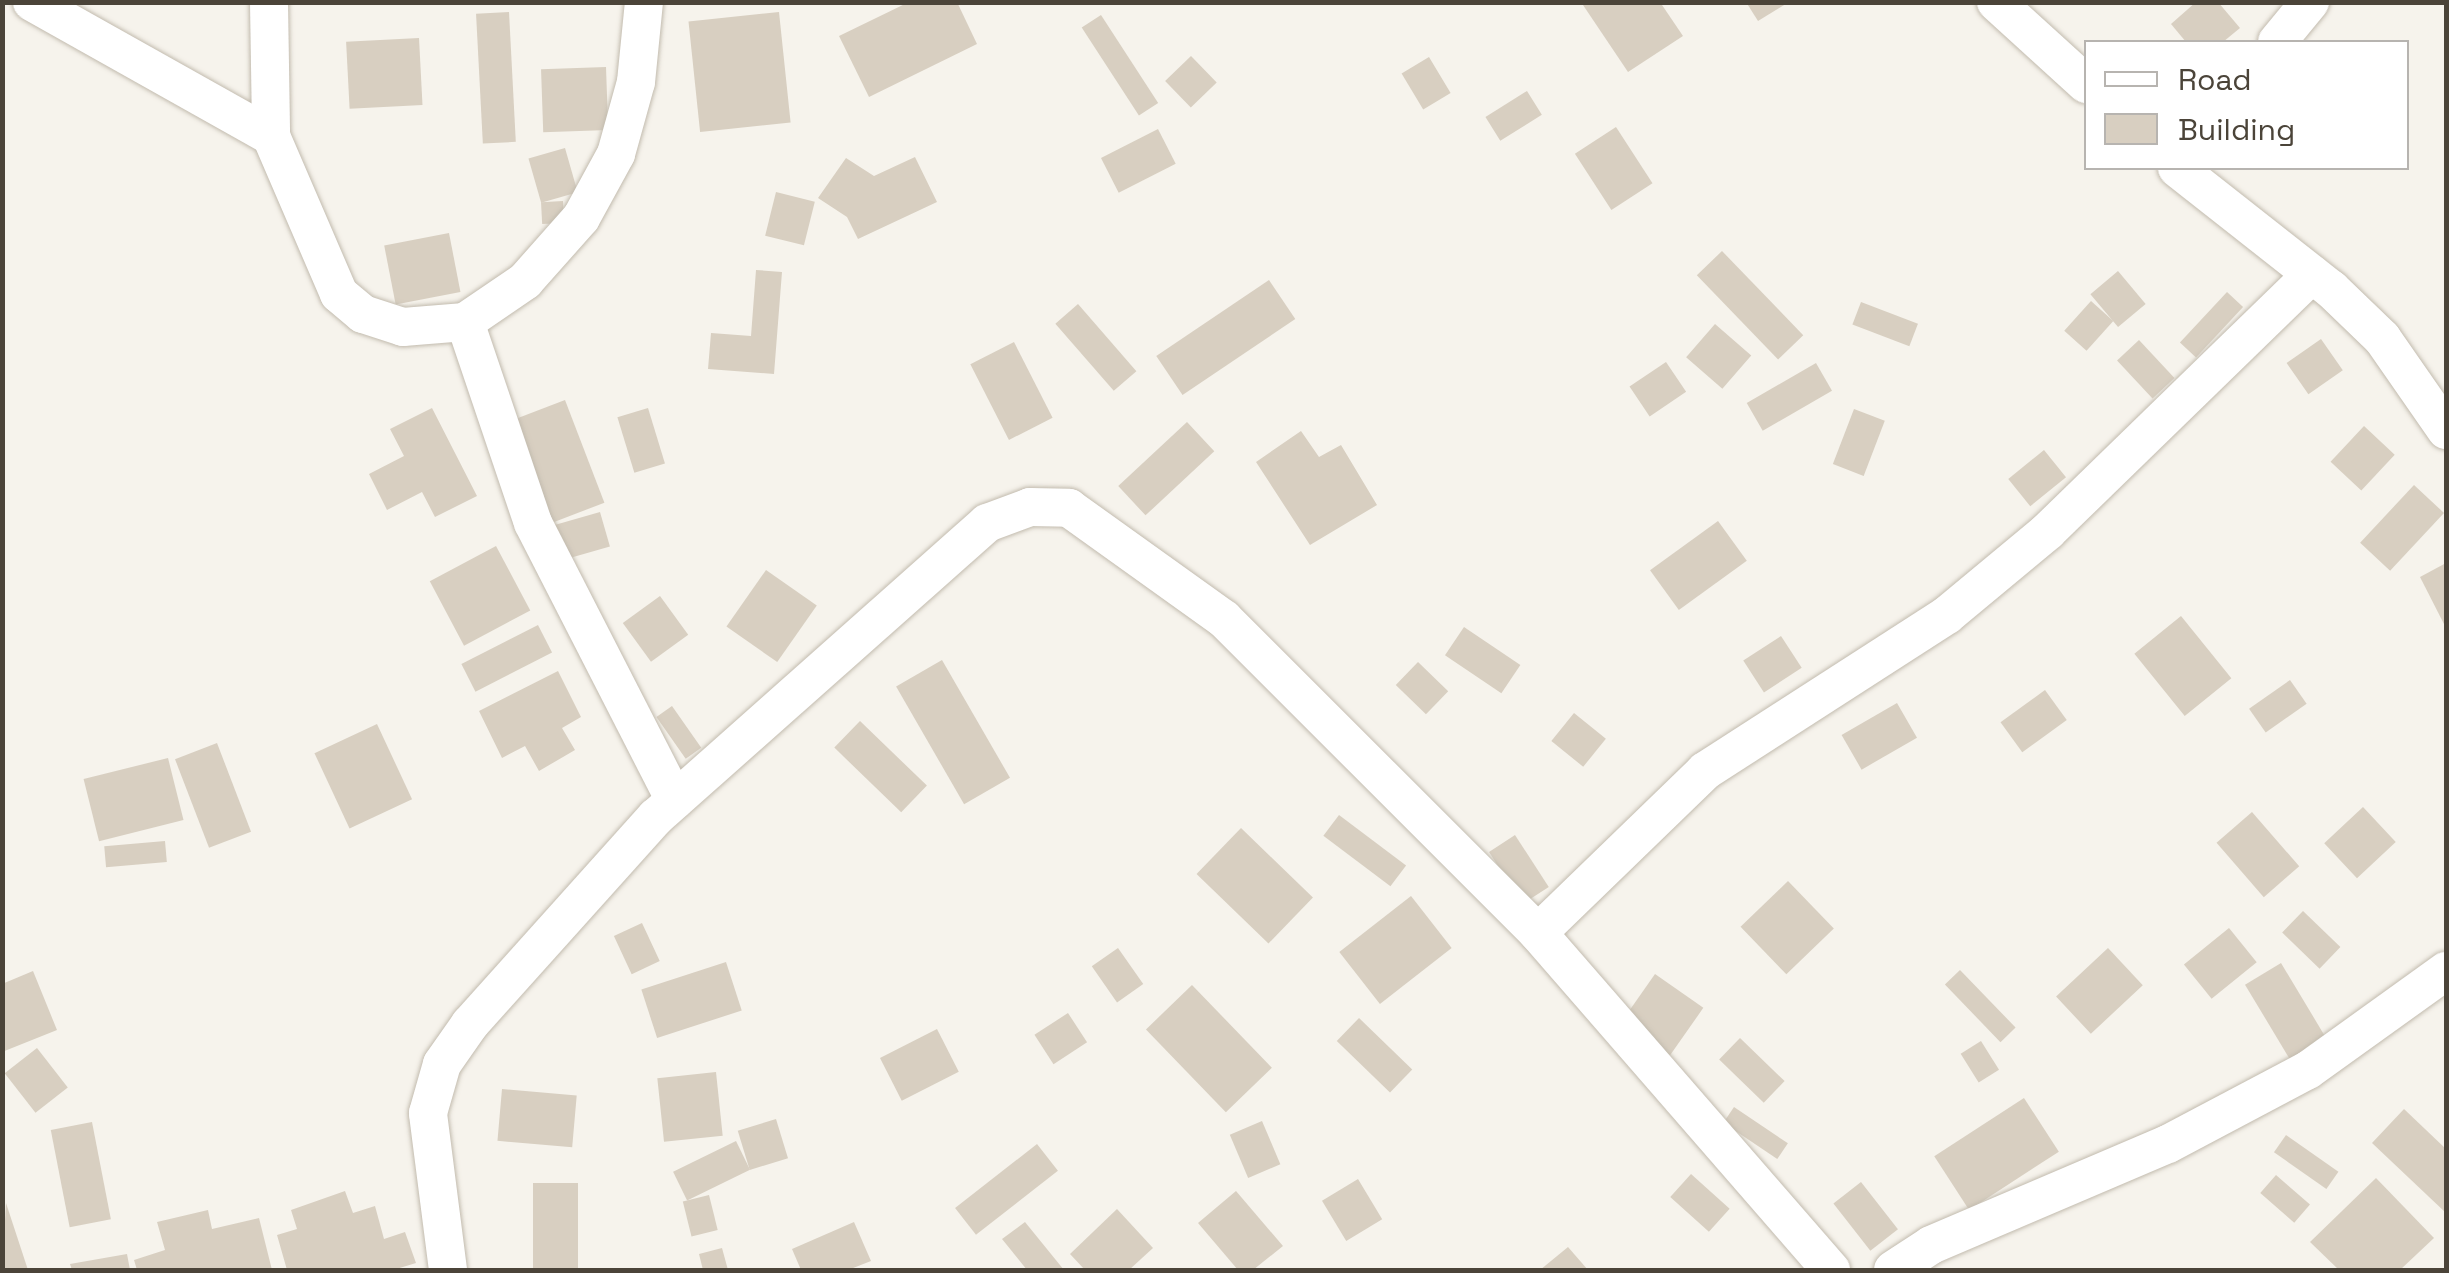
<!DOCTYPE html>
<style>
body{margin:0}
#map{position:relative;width:2449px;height:1273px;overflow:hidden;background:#f6f3ec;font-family:"Space Grotesk",sans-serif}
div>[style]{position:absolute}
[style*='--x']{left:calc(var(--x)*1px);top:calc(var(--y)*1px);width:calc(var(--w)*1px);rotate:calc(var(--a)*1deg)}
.building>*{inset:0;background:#d8cfc1;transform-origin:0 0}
.roads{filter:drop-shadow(0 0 2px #c2bbae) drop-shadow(0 0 2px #c2bbae)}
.street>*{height:38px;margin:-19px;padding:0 19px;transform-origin:19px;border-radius:19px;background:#fff}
span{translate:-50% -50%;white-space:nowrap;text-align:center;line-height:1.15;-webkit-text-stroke:10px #fff;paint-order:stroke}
.frame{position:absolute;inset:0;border:5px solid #4b4439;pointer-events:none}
.legend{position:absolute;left:2084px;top:40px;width:325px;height:130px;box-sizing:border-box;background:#fff;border:2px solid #b7b4b0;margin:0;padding:12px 18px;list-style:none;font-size:30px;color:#4b4439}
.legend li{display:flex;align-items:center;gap:20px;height:50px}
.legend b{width:50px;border:2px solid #b7b4b0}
</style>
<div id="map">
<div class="building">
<i style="clip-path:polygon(909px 2px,957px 2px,977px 44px,869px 97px,839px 36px)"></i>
<i style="clip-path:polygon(1660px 2px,1683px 36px,1628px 72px,1583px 5px)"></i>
<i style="clip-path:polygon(1746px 2px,1789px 2px,1758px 21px)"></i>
<i style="clip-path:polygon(2196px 2px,2218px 2px,2240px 28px,2223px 42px,2186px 42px,2171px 24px)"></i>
<i style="left:509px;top:12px;width:130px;height:33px;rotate:87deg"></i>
<i style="left:779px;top:12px;width:111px;height:91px;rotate:84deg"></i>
<i style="left:1101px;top:15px;width:105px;height:23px;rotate:57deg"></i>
<i style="left:419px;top:38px;width:67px;height:73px;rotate:87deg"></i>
<i style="left:1191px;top:56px;width:37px;height:36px;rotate:46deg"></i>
<i style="left:1429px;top:57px;width:42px;height:32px;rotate:59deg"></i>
<i style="left:606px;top:67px;width:63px;height:65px;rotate:88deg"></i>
<i style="left:1527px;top:91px;width:28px;height:49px;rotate:58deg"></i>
<i style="left:1616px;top:127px;width:67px;height:49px;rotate:57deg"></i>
<i style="left:1158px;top:129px;width:39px;height:64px;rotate:63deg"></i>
<i style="left:565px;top:148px;width:46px;height:38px;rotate:74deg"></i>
<i style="clip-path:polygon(915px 157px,937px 202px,858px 239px,847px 217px,818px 198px,846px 158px,874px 176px)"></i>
<i style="left:776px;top:192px;width:40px;height:45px;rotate:14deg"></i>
<i style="left:563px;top:201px;width:22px;height:22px;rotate:87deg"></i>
<i style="left:449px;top:233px;width:60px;height:66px;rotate:79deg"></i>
<i style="left:1722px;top:251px;width:117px;height:35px;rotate:46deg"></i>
<i style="clip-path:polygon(756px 270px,782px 272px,774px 374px,708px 369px,711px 333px,751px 336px)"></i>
<i style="left:2118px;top:271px;width:43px;height:36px;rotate:50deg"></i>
<i style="left:1269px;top:280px;width:47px;height:136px;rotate:56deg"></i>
<i style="left:2227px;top:292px;width:22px;height:69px;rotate:43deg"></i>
<i style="left:2091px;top:301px;width:30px;height:40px;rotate:42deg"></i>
<i style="left:1861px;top:302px;width:61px;height:24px;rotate:21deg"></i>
<i style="left:1078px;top:304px;width:89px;height:30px;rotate:49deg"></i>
<i style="left:1715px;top:324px;width:48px;height:44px;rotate:41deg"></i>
<i style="left:2321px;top:339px;width:38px;height:42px;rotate:55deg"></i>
<i style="left:2139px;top:340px;width:52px;height:30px;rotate:47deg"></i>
<i style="left:1014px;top:342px;width:85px;height:49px;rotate:63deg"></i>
<i style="left:1666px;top:362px;width:36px;height:44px;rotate:56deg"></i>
<i style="left:1816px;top:363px;width:32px;height:80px;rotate:60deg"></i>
<i style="left:565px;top:400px;width:110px;height:58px;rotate:69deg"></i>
<i style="clip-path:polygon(432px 408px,477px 496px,435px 517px,422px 492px,387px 510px,369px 474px,404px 456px,390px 429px)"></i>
<i style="left:648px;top:408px;width:58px;height:32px;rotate:73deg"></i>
<i style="left:1854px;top:409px;width:33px;height:59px;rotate:21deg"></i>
<i style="left:1187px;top:422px;width:40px;height:94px;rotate:47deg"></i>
<i style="left:2364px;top:426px;width:42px;height:49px;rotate:43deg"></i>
<i style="clip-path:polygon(1301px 431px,1319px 457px,1341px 445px,1377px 505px,1310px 545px,1256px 462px)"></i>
<i style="left:2044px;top:450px;width:35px;height:46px;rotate:51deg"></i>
<i style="left:2414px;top:485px;width:41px;height:79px;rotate:43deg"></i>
<i style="left:600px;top:512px;width:36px;height:49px;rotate:74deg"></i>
<i style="left:1718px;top:521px;width:49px;height:84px;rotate:54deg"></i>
<i style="left:496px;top:546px;width:73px;height:75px;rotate:62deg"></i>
<i style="clip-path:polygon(2446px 563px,2446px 628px,2420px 577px)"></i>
<i style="left:766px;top:570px;width:62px;height:69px;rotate:35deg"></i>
<i style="left:660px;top:596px;width:48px;height:46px;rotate:54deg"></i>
<i style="left:2181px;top:616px;width:80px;height:60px;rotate:51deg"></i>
<i style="left:538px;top:625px;width:31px;height:86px;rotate:63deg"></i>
<i style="left:1464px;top:627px;width:68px;height:34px;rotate:34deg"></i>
<i style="left:1781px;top:636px;width:38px;height:45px;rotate:57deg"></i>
<i style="left:942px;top:660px;width:136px;height:53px;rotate:60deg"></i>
<i style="left:1418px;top:662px;width:42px;height:32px;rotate:44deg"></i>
<i style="clip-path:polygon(558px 671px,581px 717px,562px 728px,575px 750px,539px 771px,525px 746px,502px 758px,479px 711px)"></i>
<i style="left:2290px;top:680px;width:29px;height:50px;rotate:55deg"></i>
<i style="left:2045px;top:690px;width:37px;height:55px;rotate:54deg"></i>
<i style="left:1897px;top:703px;width:40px;height:64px;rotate:60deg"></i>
<i style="left:672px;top:706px;width:51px;height:19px;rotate:55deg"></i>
<i style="left:1574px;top:713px;width:41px;height:36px;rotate:39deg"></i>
<i style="left:860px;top:721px;width:93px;height:37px;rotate:44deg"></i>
<i style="left:377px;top:724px;width:83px;height:69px;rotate:65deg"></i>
<i style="left:217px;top:743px;width:95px;height:45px;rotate:69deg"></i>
<i style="left:168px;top:758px;width:64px;height:87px;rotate:76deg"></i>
<i style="left:2363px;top:807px;width:48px;height:53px;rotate:47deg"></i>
<i style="left:2252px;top:812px;width:72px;height:47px;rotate:49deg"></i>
<i style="left:1339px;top:815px;width:84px;height:26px;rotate:37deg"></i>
<i style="left:1241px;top:828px;width:100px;height:64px;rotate:44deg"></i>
<i style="left:1515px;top:835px;width:62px;height:31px;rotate:57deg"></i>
<i style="left:165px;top:841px;width:21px;height:61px;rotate:85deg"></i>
<i style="left:1788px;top:881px;width:66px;height:66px;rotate:46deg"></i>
<i style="left:1411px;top:896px;width:66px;height:91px;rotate:52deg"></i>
<i style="left:2303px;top:911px;width:52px;height:30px;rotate:44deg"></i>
<i style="left:642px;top:923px;width:42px;height:31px;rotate:65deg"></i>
<i style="left:2229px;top:928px;width:44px;height:58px;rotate:51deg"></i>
<i style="left:1118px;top:948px;width:44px;height:32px;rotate:55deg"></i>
<i style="left:2108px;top:948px;width:51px;height:71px;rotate:47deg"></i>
<i style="left:726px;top:962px;width:51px;height:89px;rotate:72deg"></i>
<i style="left:2281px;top:963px;width:90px;height:42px;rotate:59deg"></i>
<i style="left:1960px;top:970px;width:80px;height:21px;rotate:46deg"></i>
<i style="clip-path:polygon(33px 971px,57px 1030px,2px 1052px,2px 984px)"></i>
<i style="left:1655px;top:974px;width:59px;height:58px;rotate:35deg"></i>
<i style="left:1192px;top:985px;width:115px;height:64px;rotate:46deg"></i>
<i style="left:1068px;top:1013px;width:35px;height:40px;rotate:57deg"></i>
<i style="left:1359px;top:1018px;width:74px;height:32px;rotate:44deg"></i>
<i style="left:937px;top:1029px;width:48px;height:64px;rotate:63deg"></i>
<i style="left:1740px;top:1038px;width:62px;height:30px;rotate:44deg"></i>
<i style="left:1981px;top:1041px;width:34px;height:24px;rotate:58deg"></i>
<i style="left:37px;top:1048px;width:50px;height:41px;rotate:52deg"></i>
<i style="left:716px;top:1072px;width:64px;height:59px;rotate:84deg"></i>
<i style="left:502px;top:1089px;width:75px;height:52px;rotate:5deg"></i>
<i style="left:2024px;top:1098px;width:64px;height:107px;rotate:57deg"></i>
<i style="left:1734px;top:1107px;width:65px;height:19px;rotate:34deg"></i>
<i style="clip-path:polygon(2404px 1109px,2446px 1149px,2446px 1213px,2372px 1143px)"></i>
<i style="left:776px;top:1119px;width:41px;height:40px;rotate:73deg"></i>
<i style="left:1262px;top:1121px;width:47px;height:35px;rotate:67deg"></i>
<i style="left:92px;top:1122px;width:99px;height:42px;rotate:79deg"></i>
<i style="left:2286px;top:1135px;width:64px;height:21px;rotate:35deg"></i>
<i style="left:736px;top:1141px;width:32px;height:70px;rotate:64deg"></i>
<i style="left:1037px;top:1144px;width:34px;height:104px;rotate:52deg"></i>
<i style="left:1691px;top:1174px;width:52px;height:31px;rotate:42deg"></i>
<i style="left:2276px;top:1175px;width:45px;height:24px;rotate:41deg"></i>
<i style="clip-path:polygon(2376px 1178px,2434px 1238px,2400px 1270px,2339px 1270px,2310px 1242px)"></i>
<i style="left:1358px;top:1179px;width:47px;height:42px;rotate:59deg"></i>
<i style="left:1861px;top:1182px;width:60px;height:35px;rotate:52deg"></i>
<i style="left:533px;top:1183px;width:45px;height:87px"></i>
<i style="clip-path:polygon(345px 1191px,353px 1213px,375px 1206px,384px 1239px,405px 1232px,416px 1263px,393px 1270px,287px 1270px,277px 1235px,297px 1229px,291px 1210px)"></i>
<i style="clip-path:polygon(1236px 1191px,1283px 1246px,1253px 1270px,1238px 1270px,1198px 1223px)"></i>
<i style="left:709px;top:1195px;width:36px;height:27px;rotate:76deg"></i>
<i style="clip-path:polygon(6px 1203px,28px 1270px,2px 1270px)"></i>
<i style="clip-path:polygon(1117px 1209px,1153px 1248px,1129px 1270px,1085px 1270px,1070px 1254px)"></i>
<i style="clip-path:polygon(208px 1210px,212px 1229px,259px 1218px,272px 1270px,137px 1270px,134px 1260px,165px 1250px,157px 1222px)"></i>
<i style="clip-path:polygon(854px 1222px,871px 1261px,848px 1270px,801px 1270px,792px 1249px)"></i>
<i style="clip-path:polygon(1025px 1222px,1064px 1270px,1027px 1270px,1002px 1239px)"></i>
<i style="clip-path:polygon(1568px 1247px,1588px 1270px,1540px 1270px)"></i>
<i style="clip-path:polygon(722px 1248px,728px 1270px,703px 1270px,699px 1254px)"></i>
<i style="clip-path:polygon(127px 1254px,130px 1270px,72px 1270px,70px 1264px)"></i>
</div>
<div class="roads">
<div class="street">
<i style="--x:32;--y:2;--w:274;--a:29.3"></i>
<i style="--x:271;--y:136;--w:172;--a:66.7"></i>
<i style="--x:339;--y:294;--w:31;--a:40"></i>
<i style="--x:363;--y:314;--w:42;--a:18"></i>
<i style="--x:403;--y:327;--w:62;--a:-4.6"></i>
<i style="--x:465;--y:322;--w:73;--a:-34.3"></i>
<i style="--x:525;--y:281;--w:84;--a:-48.4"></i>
<i style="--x:581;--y:218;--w:73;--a:-61.3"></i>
<i style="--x:616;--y:154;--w:75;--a:-74.5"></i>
<i style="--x:636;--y:82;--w:80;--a:-84.3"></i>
<i style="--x:269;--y:2;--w:134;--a:89.1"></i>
<i style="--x:1996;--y:2;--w:122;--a:42.3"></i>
<i style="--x:2277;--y:42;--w:52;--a:-50.5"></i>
<i style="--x:2177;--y:168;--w:196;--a:38.2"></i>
<i style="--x:2331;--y:289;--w:71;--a:43.9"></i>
<i style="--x:2382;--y:338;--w:112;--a:55.2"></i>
<i style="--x:465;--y:322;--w:212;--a:71.3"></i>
<i style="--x:533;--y:523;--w:311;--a:62.9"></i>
<i style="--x:1538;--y:933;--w:233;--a:-44.1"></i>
<i style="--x:1705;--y:771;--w:288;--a:-32.8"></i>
<i style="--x:1947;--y:615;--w:131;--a:-39.7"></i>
<i style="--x:2048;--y:531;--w:368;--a:-44.2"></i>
<i style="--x:448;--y:1270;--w:158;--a:-97.3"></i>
<i style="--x:428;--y:1113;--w:51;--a:-74.1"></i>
<i style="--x:442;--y:1064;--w:49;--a:-55"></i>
<i style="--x:470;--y:1024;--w:278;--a:-48.1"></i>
<i style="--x:656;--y:817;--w:443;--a:-41.6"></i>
<i style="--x:987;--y:523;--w:46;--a:-20.4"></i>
<i style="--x:1030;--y:507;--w:39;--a:1"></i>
<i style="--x:1069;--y:508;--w:191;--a:35.6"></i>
<i style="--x:1224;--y:619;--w:444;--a:45"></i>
<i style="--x:1538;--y:933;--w:447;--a:49"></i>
<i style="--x:1893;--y:1270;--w:45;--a:-33.3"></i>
<i style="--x:1931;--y:1245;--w:258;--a:-23.1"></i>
<i style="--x:2168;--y:1144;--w:158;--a:-27.9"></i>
<i style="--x:2308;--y:1070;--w:170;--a:-35.7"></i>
</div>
</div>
<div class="frame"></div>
<ul class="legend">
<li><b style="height:12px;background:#fff"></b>Road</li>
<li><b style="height:28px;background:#d8cfc1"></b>Building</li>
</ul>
</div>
